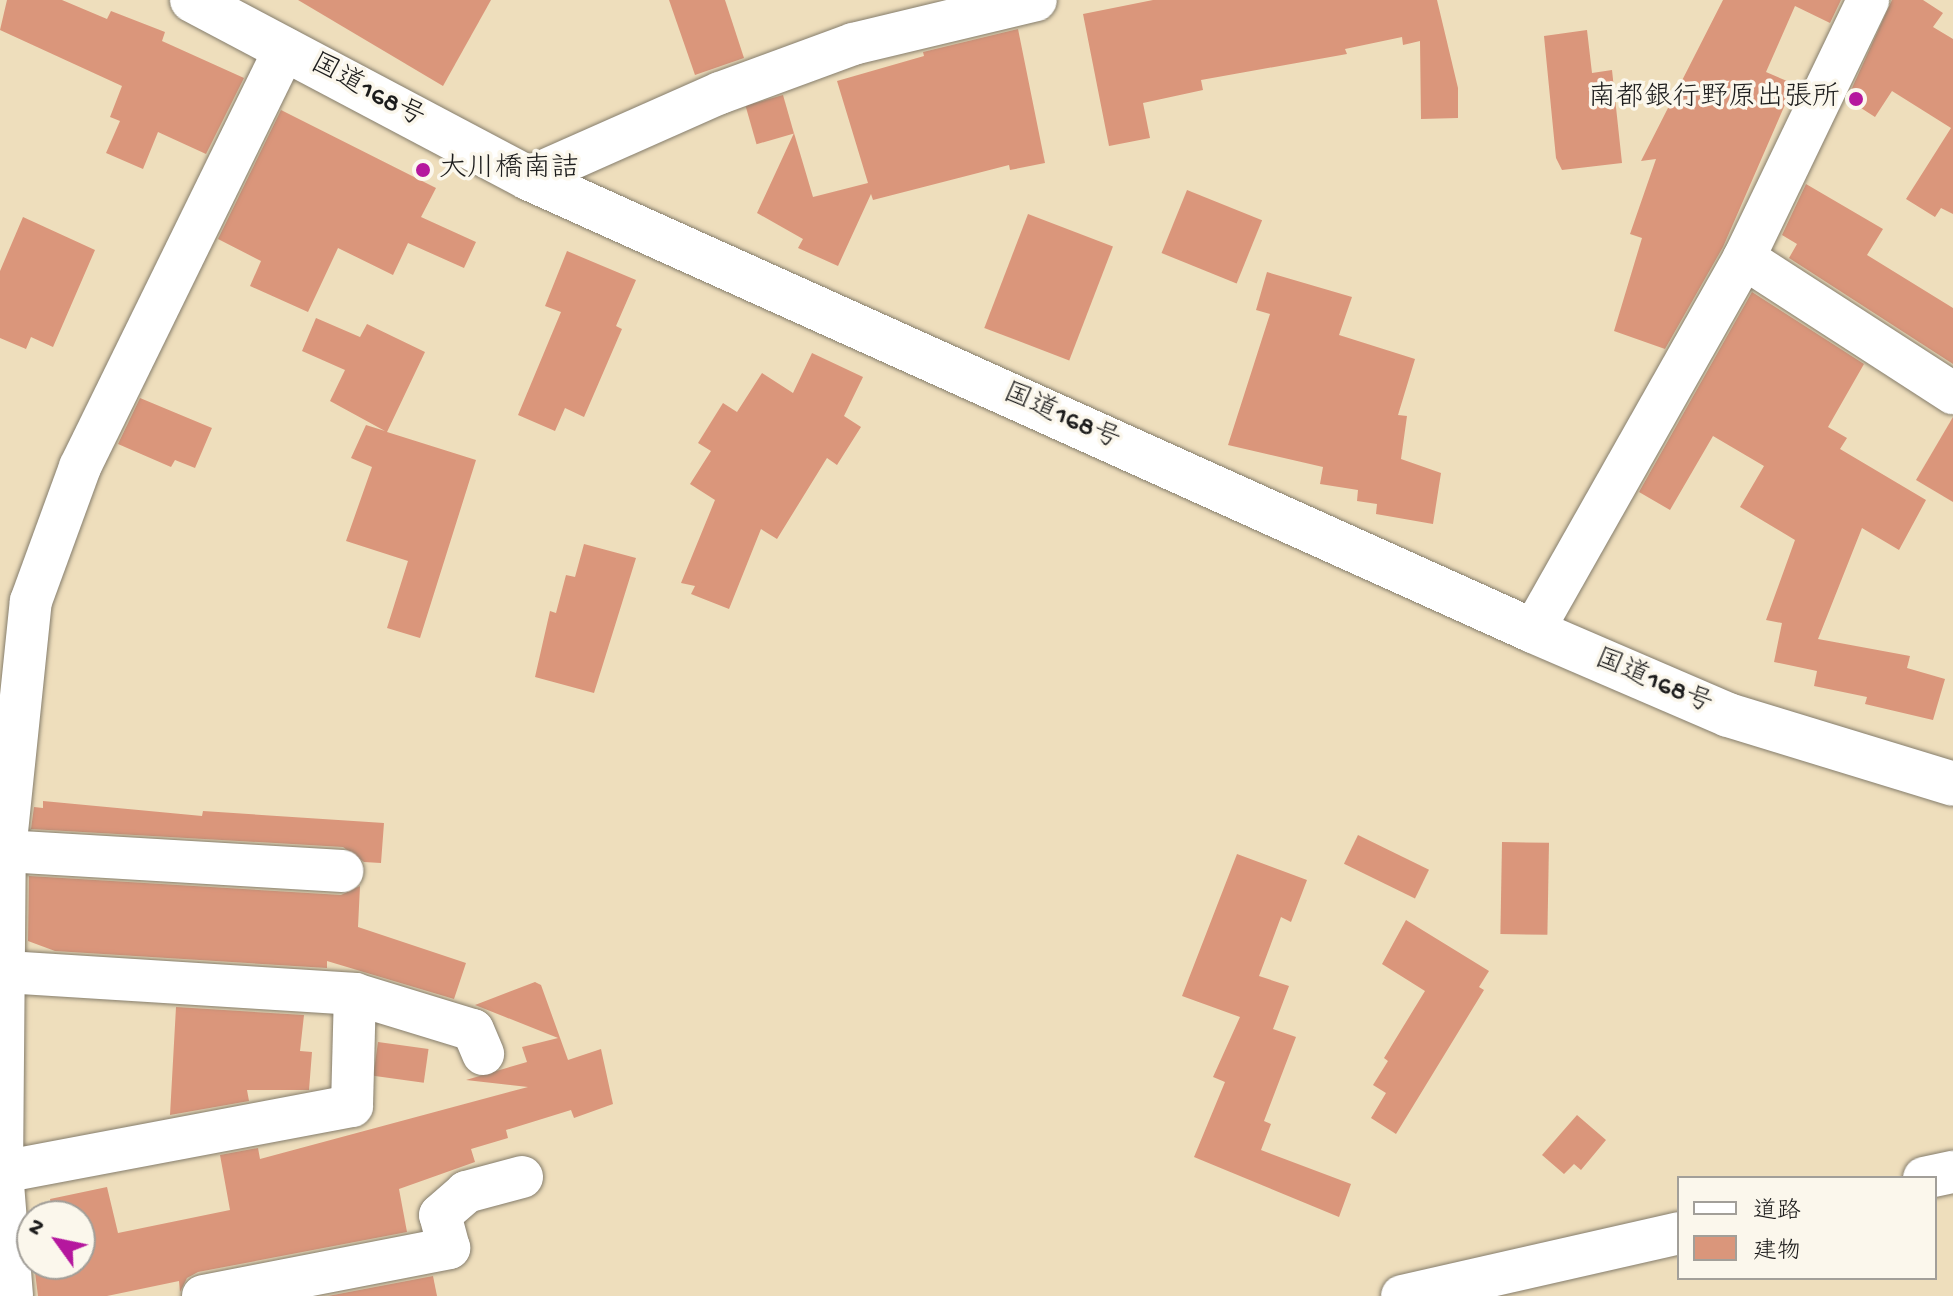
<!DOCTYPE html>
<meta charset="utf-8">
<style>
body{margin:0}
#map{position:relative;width:1953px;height:1296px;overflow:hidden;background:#eedebc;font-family:"Gochi Hand","Klee One",sans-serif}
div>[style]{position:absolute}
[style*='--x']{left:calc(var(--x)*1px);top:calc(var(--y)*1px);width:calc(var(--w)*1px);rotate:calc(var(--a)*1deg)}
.building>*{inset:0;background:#da967b;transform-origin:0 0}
.roads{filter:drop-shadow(0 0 2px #857d6c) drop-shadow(0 0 2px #857d6c)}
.minor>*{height:42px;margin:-21px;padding:0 21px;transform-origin:21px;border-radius:21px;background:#fff}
.highway>*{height:44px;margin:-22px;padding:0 22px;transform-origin:22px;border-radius:22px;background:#fff}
.dots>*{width:22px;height:22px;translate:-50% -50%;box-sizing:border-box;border:4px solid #fbf7ec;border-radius:50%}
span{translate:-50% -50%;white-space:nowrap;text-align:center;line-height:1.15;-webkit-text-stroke:7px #fbf7ec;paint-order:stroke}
.street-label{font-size:28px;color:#1c1c1c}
.poi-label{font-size:28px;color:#1c1c1c}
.right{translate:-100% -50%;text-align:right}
.left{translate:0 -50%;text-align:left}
.legend{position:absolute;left:1677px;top:1176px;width:260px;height:104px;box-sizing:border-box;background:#fbf7ec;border:2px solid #a29f99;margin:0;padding:10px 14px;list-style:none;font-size:24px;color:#1c1c1c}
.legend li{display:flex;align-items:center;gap:16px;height:40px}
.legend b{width:40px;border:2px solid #a29f99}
.north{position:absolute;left:16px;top:1200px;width:80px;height:80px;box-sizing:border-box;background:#fbf7ec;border:2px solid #a29f99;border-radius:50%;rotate:303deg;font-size:22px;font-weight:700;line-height:32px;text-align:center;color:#1c1c1c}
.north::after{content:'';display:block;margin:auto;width:28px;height:36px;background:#b5179e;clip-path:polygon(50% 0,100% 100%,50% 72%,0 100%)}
</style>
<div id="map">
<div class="building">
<i style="clip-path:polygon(7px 0,62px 0,107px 19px,111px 11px,165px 32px,162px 41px,244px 78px,206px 154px,158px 132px,143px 169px,106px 153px,120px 121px,110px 117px,122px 86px,0 30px)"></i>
<i style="clip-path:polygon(298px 0,491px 0,443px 86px)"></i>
<i style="clip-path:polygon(669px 0,725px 0,744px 58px,695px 75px)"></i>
<i style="clip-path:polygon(1153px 0,1437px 0,1458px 88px,1458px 118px,1421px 119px,1420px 41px,1403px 45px,1402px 37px,1345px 49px,1347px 54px,1201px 80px,1203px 90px,1143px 103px,1150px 138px,1109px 146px,1083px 14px)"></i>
<i style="clip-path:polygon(1723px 0,1841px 0,1830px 23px,1795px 6px,1766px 72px,1794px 84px,1723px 247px,1665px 349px,1614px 331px,1642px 238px,1630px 234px,1656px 159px,1641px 161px)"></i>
<i style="clip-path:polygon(1892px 0,1923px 0,1943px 13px,1933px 27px,1953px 39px,1953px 214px,1941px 208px,1935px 217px,1906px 199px,1951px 128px,1892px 91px,1875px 117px,1847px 99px)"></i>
<i style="clip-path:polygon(1018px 29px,1045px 163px,1010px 170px,1009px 165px,873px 200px,871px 194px,838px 266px,798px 248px,803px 239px,757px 213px,794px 133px,813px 197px,868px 183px,837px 81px,924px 56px,923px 52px)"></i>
<i style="clip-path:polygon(1587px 30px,1592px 73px,1612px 70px,1622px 163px,1562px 170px,1556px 158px,1544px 36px)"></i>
<i style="left:783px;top:95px;width:40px;height:39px;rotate:74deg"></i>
<i style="clip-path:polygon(281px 110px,436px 188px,421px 217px,476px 242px,464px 268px,408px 243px,393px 275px,338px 248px,308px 312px,250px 286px,261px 261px,218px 239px)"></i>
<i style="clip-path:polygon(1806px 184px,1883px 229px,1867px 255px,1953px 308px,1953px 364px,1789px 258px,1797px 244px,1782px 235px)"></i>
<i style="left:1187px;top:190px;width:81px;height:68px;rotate:22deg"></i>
<i style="left:1028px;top:214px;width:91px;height:122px;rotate:21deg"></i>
<i style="clip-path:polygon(23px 217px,95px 250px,53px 347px,31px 337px,26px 349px,0 338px,0 271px)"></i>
<i style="clip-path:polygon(567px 251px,636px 280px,616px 326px,622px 329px,584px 417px,565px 408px,555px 431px,518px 415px,561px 312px,545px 306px)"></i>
<i style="clip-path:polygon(1267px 272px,1352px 297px,1339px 335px,1415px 359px,1398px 415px,1407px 416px,1401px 459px,1441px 473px,1433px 524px,1376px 514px,1377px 504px,1357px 501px,1358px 490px,1320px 484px,1323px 467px,1228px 445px,1270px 314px,1256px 310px)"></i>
<i style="clip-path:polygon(1752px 292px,1864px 364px,1828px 427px,1847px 438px,1840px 449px,1926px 500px,1899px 550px,1862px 528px,1818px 639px,1910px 656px,1907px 668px,1945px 679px,1933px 720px,1865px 704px,1867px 697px,1814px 686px,1817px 671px,1774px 662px,1782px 623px,1766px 620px,1795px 540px,1740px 507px,1764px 466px,1713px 436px,1670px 510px,1639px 492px)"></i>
<i style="clip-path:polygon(316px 318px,360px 337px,367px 324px,425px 352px,387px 432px,476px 460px,420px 638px,387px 628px,408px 561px,346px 541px,372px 467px,351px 458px,366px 425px,385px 431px,330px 401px,345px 370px,302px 351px)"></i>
<i style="clip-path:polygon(812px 353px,863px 377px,844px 416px,861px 427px,837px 465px,827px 458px,777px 539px,761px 529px,729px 609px,691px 594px,695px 586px,681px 583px,715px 500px,690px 484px,711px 451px,698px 443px,723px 403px,737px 412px,762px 373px,793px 393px)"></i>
<i style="clip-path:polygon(140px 398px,212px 428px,195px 468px,175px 460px,171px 467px,118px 444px)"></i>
<i style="clip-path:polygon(1953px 417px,1953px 502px,1916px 480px)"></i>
<i style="clip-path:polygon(584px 544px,636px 558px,594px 693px,535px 677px,550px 611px,556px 613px,566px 575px,575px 577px)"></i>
<i style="clip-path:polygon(43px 801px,202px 816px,203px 811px,384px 823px,381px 863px,364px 862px,343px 847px,31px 829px,34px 807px,43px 808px)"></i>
<i style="left:1358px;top:835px;width:79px;height:32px;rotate:26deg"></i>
<i style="left:1502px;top:842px;width:47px;height:92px;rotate:1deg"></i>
<i style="clip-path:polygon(1237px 854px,1307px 880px,1291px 922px,1281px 917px,1259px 976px,1289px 986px,1273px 1029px,1296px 1037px,1264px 1121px,1271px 1124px,1261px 1150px,1351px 1184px,1339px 1217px,1194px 1157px,1225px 1082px,1213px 1077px,1240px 1017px,1182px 996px)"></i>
<i style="clip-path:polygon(29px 876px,341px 895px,360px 886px,358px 927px,466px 963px,454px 999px,327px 961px,327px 968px,55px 951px,28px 941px)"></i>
<i style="clip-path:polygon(1406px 920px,1489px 971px,1479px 987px,1484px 990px,1396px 1134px,1371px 1118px,1386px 1093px,1373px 1085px,1388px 1061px,1384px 1058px,1425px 991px,1382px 964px)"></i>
<i style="clip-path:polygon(535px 982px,541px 985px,568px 1060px,601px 1049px,613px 1104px,574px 1118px,571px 1110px,506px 1130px,508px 1138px,471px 1149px,475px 1162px,399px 1189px,407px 1232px,198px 1272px,187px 1278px,180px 1292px,179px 1281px,107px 1296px,38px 1296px,34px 1264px,80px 1264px,80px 1216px,38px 1216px,36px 1208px,51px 1205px,50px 1199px,107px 1187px,118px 1233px,230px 1210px,220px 1155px,258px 1148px,260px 1159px,528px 1087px,466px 1080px,527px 1062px,522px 1047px,558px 1038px,475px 1005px)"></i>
<i style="clip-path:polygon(176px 1007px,304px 1015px,300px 1051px,312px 1052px,309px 1090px,247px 1090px,249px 1101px,170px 1115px)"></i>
<i style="left:378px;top:1042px;width:51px;height:34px;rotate:8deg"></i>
<i style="clip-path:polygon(1577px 1115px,1606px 1140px,1581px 1170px,1574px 1164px,1564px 1174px,1542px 1155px)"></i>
<i style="clip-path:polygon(433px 1276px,437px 1296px,328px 1296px)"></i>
</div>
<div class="roads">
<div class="minor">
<i style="--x:528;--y:178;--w:210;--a:-23.9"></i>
<i style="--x:720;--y:93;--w:142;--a:-20.2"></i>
<i style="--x:853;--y:44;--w:188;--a:-13.5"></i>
<i style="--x:1744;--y:258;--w:249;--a:32.9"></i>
<i style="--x:1533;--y:631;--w:429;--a:-60.5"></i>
<i style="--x:1744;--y:258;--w:286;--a:-64.3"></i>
<i style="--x:5;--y:851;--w:338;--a:3.4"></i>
<i style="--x:355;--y:994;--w:123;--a:17"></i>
<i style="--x:473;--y:1030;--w:26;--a:67"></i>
<i style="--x:2;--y:1172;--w:356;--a:-10.7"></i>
<i style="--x:352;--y:1106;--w:112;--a:-88.5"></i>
<i style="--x:355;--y:994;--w:353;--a:-176.4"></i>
<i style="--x:1924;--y:1178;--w:30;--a:-12"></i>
<i style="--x:12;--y:1296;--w:124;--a:-94.6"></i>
<i style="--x:2;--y:1172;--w:321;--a:-89.5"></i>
<i style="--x:5;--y:851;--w:251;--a:-84.1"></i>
<i style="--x:31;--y:601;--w:143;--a:-69.9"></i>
<i style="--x:80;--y:467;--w:466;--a:-63.9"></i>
<i style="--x:203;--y:1296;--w:251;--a:-11"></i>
<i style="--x:449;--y:1248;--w:34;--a:-105"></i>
<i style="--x:440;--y:1215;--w:35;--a:-41"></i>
<i style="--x:466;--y:1192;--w:58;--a:-15"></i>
<i style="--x:1402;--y:1296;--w:284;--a:-12.8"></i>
</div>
<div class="highway">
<i style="--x:192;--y:0;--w:380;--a:27.9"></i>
<i style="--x:528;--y:178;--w:1102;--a:24.26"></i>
<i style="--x:1533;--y:631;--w:212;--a:23.3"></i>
<i style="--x:1728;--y:715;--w:235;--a:17"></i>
</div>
</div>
<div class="dots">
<i style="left:1856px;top:99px;background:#b5179e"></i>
<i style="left:423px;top:170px;background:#b5179e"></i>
</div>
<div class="street-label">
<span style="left:367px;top:92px;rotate:28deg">国道168号</span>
<span style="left:1061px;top:418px;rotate:24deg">国道168号</span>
<span style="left:1653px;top:683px;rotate:23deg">国道168号</span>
</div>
<div class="poi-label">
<span class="right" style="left:1840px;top:99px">南都銀行野原出張所</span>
<span class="left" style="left:439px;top:170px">大川橋南詰</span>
</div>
<ul class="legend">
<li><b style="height:10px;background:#fff"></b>道路</li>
<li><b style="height:22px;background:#da967b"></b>建物</li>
</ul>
<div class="north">N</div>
</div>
